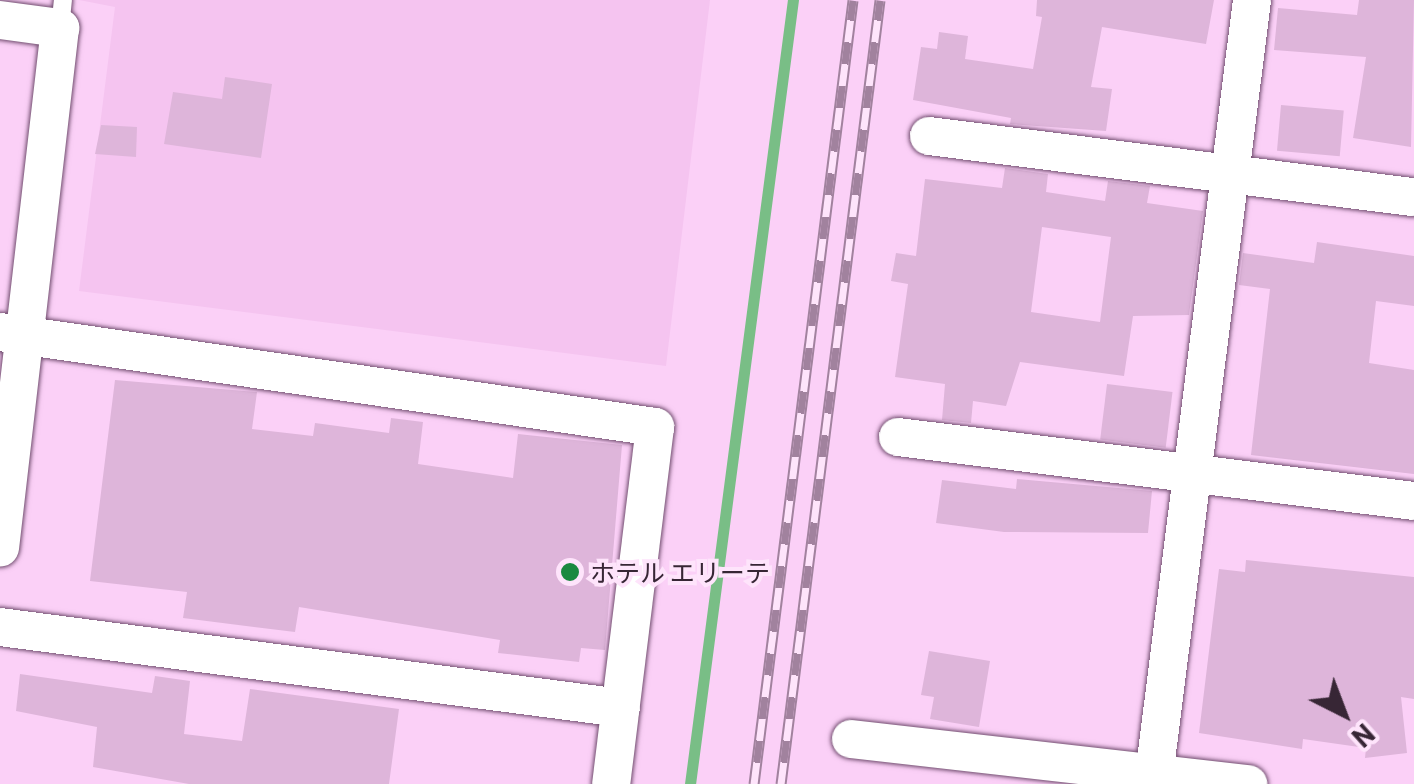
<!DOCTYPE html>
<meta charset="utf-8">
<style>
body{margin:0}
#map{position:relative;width:1414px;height:784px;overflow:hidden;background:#fbd0f7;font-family:Barlow,"Noto Sans JP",sans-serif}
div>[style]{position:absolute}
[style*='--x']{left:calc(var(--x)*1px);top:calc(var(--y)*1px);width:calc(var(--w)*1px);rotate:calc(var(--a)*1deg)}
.built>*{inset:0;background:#f5c4f0}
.stream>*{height:11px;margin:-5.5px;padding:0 5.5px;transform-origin:5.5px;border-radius:5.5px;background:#79be86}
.building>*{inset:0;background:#deb5da;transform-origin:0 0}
.roads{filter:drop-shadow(0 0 2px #724e70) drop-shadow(0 0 2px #724e70)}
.service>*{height:18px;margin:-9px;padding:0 9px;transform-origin:9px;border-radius:9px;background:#fff}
.minor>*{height:38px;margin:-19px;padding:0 19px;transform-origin:19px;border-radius:19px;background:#fff}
.rail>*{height:11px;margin-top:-5.5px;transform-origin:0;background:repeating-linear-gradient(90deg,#fee4fb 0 22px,#a1829e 0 44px);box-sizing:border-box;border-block:2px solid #a1829e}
.dots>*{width:28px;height:28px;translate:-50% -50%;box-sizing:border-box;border:5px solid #fee4fb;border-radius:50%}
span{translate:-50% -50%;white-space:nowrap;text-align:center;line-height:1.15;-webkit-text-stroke:8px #fee4fb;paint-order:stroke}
.poi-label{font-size:25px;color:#372635}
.left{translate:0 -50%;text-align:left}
.north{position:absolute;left:1294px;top:664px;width:100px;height:100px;-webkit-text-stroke:8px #fee4fb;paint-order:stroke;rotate:138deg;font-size:28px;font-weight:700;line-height:40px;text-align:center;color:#372635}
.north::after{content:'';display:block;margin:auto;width:35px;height:45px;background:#372635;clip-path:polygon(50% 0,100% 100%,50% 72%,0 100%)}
</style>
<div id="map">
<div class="built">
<i style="clip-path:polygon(79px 0,710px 0,666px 366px,79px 291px,115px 7px)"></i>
</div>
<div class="stream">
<i style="--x:690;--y:784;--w:791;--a:-82.52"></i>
</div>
<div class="building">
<i style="clip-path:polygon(1037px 0,1214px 0,1206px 44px,1102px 27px,1091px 87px,1112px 89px,1106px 131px,1010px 124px,1011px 118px,913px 100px,921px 47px,937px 49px,939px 32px,968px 36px,965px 59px,1033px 69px,1042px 17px,1036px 16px)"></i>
<i style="clip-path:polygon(1359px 0,1414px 0,1411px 147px,1353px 138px,1366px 57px,1274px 50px,1278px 8px,1357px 15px)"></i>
<i style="clip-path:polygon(225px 77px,272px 84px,261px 158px,164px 144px,173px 92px,222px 99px)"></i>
<i style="left:1281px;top:105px;width:63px;height:46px;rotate:5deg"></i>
<i style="clip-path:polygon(101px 125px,137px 127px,136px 157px,95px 154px)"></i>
<i style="clip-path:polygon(evenodd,1005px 168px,1048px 174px,1046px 192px,1105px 201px,1108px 181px,1150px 186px,1147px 203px,1203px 211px,1189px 315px,1133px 316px,1124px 376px,1020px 362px,1006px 406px,973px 401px,971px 423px,942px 420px,945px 384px,895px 377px,908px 284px,891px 281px,896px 253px,916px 256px,925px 179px,1002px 188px,1005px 168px,1042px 227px,1111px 237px,1100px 322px,1031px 312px,1042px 227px)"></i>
<i style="clip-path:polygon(1317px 242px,1414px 256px,1414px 306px,1376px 301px,1369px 363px,1414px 370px,1414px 474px,1251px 455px,1270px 289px,1239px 285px,1243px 253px,1314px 263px)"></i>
<i style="clip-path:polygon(115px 380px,257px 392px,252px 429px,313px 436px,315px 423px,389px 433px,391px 418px,423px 422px,418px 464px,513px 478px,518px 434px,622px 445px,605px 650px,581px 648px,579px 662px,498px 653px,500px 640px,299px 607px,295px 632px,183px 618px,187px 592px,90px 581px)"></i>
<i style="left:1107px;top:384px;width:66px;height:56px;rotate:7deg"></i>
<i style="clip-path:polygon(1017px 479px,1152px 491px,1148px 533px,1004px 532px,936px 523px,942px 480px,1016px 489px)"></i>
<i style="clip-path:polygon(1246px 560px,1414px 577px,1414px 699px,1401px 697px,1407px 753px,1365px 758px,1366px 748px,1303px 739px,1302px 749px,1199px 733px,1219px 569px,1245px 572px)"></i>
<i style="clip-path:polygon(929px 651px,990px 661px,979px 727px,930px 719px,934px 697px,921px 695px)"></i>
<i style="clip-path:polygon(20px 674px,152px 693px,155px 676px,190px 681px,184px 734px,242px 741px,250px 689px,399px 709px,389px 784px,189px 784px,93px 767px,97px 727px,16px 711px)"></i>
</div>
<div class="roads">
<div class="service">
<i style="--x:60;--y:28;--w:28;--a:-84"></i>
</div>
<div class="minor">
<i style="--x:0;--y:20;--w:61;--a:7.6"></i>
<i style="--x:60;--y:28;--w:523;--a:96.58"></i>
<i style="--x:929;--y:136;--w:489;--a:7.2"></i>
<i style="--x:0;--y:332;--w:662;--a:8.25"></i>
<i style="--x:655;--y:427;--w:360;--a:97"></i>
<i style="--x:898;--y:437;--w:520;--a:7.07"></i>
<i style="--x:0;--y:627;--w:626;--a:7.43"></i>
<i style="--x:851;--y:739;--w:400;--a:6.5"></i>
<i style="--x:1153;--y:784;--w:790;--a:-82.8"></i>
</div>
</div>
<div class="rail">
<i style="--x:754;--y:784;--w:790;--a:-82.8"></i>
<i style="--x:781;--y:784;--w:790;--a:-82.8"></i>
</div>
<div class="dots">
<i style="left:570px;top:572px;background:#1b8940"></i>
</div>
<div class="poi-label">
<span class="left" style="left:590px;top:572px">ホテル エリーテ</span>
</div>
<div class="north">N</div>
</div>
